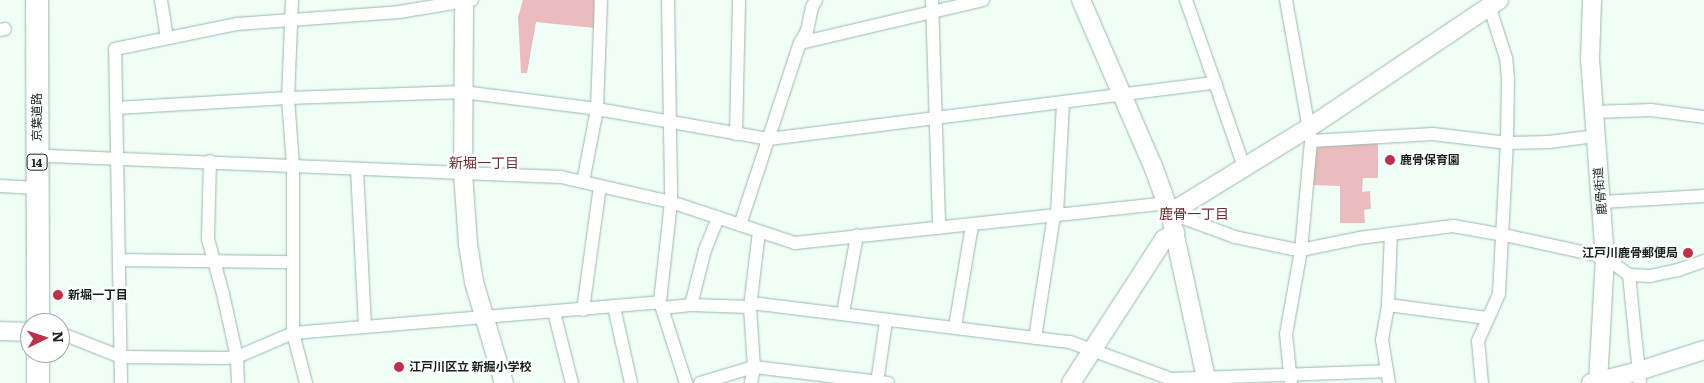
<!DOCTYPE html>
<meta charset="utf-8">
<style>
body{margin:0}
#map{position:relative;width:1704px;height:383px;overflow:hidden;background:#f0fef8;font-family:Literata,"Noto Sans JP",serif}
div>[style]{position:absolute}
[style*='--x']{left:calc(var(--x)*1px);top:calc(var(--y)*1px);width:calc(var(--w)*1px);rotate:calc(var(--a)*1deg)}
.green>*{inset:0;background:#eabcbd}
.roads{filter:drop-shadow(0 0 1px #98baac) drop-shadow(0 0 1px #98baac)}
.street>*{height:12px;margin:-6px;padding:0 6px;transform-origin:6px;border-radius:6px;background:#fff}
.secondary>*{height:18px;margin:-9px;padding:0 9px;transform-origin:9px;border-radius:9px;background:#fff}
.highway>*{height:22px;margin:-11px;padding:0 11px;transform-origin:11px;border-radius:11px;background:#fff}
.dots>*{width:14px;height:14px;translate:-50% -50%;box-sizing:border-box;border:2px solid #fff;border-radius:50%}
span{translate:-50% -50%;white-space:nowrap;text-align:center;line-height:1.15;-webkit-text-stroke:5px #fff;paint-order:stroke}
.shield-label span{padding:1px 4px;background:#fff;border:1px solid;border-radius:4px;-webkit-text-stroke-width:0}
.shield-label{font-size:11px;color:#16231e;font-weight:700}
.street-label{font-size:12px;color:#16231e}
.poi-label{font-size:12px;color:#16231e;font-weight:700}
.left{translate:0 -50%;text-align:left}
.right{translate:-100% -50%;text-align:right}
.neighbourhood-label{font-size:14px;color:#732c32}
.north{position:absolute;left:20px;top:313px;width:50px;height:50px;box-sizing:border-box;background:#fff;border:1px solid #a2a7a5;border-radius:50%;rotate:86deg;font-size:14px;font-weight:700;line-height:20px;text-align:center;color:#16231e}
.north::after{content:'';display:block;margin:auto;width:18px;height:22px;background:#bf2f45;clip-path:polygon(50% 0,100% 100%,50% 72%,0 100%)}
</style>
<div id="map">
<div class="green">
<i style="clip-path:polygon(523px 0,594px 0,594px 28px,536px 22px,527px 73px,521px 73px,518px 17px)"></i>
<i style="clip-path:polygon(1378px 141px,1378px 178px,1363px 178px,1362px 192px,1370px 191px,1371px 209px,1364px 210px,1365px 223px,1340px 223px,1340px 186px,1313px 185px,1314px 147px)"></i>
</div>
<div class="roads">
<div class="street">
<i style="--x:161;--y:0;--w:38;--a:81"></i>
<i style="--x:292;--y:0;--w:98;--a:92.3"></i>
<i style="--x:288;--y:98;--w:67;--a:85.7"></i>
<i style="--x:293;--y:165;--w:168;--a:90"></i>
<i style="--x:293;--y:333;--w:52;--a:75.4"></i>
<i style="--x:668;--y:0;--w:202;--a:89.1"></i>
<i style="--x:671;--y:202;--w:101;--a:96.3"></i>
<i style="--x:660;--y:302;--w:85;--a:72.2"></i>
<i style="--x:932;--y:0;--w:228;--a:88.2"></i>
<i style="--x:1186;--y:0;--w:88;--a:70.7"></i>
<i style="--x:1286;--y:0;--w:143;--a:79.9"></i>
<i style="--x:1311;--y:141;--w:109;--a:95.2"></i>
<i style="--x:1301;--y:250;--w:85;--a:100.1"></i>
<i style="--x:1286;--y:334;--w:49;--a:84.2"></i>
<i style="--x:0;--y:30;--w:5;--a:-11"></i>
<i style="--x:800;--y:43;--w:188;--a:-13.2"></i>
<i style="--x:116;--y:108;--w:172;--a:-3.3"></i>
<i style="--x:288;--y:98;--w:175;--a:-2"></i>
<i style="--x:463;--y:92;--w:135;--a:7.2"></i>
<i style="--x:597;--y:109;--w:175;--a:9.9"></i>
<i style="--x:769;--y:139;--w:450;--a:-7.2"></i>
<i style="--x:1215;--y:83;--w:89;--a:71"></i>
<i style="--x:1594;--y:112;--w:57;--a:-2"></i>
<i style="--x:1651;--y:110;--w:53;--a:7.5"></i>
<i style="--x:736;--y:134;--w:134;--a:-88.7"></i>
<i style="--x:1311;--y:141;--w:122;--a:-3.3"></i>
<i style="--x:1433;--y:134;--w:75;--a:6.9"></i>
<i style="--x:1507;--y:143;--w:42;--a:-1.4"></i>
<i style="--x:1549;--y:142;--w:46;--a:-7.4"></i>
<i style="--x:49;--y:156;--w:512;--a:2.35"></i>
<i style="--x:561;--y:177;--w:113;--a:12.8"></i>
<i style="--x:671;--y:202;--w:131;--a:18.3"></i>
<i style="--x:795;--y:243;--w:364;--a:-6.1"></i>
<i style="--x:1157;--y:204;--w:9;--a:-18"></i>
<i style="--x:210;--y:161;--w:78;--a:91.5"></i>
<i style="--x:208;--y:239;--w:57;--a:74.7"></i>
<i style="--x:223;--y:294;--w:65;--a:77.5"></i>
<i style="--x:237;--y:357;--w:26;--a:88"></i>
<i style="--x:357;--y:169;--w:157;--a:87.1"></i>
<i style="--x:583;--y:182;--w:74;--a:-79.1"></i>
<i style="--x:597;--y:109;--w:109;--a:-87.9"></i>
<i style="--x:0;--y:186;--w:38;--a:3"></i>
<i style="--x:1602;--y:202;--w:102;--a:-3.4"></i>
<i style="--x:1170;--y:213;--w:69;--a:20.3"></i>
<i style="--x:1235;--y:237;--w:58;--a:11.9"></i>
<i style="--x:1292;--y:249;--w:9;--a:6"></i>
<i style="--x:1301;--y:250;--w:59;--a:-11.7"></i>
<i style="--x:1359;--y:238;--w:95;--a:-7.3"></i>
<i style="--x:1453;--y:226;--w:52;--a:10"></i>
<i style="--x:1504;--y:235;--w:103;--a:12.3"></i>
<i style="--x:1605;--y:257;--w:30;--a:37"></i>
<i style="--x:1629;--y:275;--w:21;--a:3"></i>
<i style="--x:1650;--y:276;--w:29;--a:-12"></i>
<i style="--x:1678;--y:270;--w:28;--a:-19"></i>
<i style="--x:1057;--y:214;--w:112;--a:-86.9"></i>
<i style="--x:740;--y:225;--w:192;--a:-71.8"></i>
<i style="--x:800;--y:43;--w:14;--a:-60"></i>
<i style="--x:807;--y:31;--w:25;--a:-78"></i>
<i style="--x:812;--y:7;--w:8;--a:-60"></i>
<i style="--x:119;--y:260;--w:174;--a:0.7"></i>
<i style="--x:1629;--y:275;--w:109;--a:84.2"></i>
<i style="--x:751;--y:303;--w:321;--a:7"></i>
<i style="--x:1070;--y:342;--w:108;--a:20.1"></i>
<i style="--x:1171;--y:379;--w:214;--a:-2.1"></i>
<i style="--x:691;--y:305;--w:57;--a:-75.7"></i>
<i style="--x:705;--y:250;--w:35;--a:-68"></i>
<i style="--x:1388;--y:305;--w:100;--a:7.5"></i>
<i style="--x:614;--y:307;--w:78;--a:77.4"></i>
<i style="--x:662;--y:308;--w:29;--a:-6"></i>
<i style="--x:691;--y:305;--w:59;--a:1.9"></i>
<i style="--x:583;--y:310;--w:125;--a:-82.2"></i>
<i style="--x:554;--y:312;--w:73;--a:75.8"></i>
<i style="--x:843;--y:313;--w:79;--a:-79.8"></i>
<i style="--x:955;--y:327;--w:103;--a:-80.5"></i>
<i style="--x:60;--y:333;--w:66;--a:21.5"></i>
<i style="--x:121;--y:357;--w:104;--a:0.6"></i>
<i style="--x:225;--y:358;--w:12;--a:-5"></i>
<i style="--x:237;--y:357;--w:61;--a:-23.2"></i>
<i style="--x:293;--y:333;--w:368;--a:-4.8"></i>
<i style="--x:1035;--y:338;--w:124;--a:-81.2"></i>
<i style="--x:121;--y:383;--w:334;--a:-91"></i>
<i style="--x:115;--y:49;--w:125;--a:-11.6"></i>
<i style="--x:237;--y:24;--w:162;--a:-4.2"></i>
<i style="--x:399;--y:12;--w:74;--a:-9.3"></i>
<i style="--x:700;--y:383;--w:56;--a:-16.5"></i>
<i style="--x:754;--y:367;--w:135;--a:6.8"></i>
<i style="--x:751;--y:383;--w:16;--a:-79"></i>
<i style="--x:754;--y:367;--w:60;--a:-93.8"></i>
<i style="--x:750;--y:307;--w:76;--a:-83.2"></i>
<i style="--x:877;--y:383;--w:63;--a:-81.7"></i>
<i style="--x:1389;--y:383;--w:44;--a:-99.2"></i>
<i style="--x:1382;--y:340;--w:36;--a:-80"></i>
<i style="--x:1388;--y:305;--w:71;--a:-87.6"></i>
<i style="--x:1482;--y:383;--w:42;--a:-95.4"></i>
<i style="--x:1478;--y:341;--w:51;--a:-65.9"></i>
<i style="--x:1499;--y:294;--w:151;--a:-87"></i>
<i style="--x:1507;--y:143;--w:64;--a:-89.1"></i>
<i style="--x:1508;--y:79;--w:21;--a:-95"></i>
<i style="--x:1506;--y:58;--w:56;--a:-107.8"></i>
</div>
<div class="secondary">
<i style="--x:464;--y:0;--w:173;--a:90.3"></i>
<i style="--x:463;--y:173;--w:71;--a:86"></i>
<i style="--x:468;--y:244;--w:38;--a:81"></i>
<i style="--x:474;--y:282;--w:105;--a:73.5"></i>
<i style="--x:1081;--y:0;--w:181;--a:66.6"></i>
<i style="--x:1153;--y:166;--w:50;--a:70.1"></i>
<i style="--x:1170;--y:213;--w:174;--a:77.7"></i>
<i style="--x:1592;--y:0;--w:59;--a:91.9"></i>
<i style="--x:1590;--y:59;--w:199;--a:85.7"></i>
<i style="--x:1605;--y:257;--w:126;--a:93.2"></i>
<i style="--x:1170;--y:213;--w:164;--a:-31.6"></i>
<i style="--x:1310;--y:127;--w:228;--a:-33.9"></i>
<i style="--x:0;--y:331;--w:30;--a:2"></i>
<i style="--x:1071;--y:383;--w:171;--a:-57.1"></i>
<i style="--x:1164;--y:239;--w:13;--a:-29"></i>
<i style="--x:1591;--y:383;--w:49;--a:-14"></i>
<i style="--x:1639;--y:371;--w:68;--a:-17.9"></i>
</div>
<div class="highway">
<i style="--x:37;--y:0;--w:323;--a:89.8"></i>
<i style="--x:38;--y:383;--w:30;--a:-90"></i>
</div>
</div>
<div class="dots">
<i style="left:1390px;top:160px;background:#bf2f45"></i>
<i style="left:1688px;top:253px;background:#bf2f45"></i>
<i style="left:58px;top:295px;background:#bf2f45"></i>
<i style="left:399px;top:367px;background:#bf2f45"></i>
</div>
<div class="shield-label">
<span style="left:37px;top:162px">14</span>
</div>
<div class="street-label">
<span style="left:37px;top:117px;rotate:-90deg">京葉道路</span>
<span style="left:1600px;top:191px;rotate:-95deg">鹿骨街道</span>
</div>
<div class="poi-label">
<span class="left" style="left:1400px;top:160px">鹿骨保育園</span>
<span class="right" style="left:1678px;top:253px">江戸川鹿骨郵便局</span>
<span class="left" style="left:68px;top:295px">新堀一丁目</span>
<span class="left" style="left:409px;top:367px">江戸川区立 新掘小学校</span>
</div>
<div class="neighbourhood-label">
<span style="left:484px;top:162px">新堀一丁目</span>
<span style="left:1194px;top:213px">鹿骨一丁目</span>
</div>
<div class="north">N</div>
</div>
